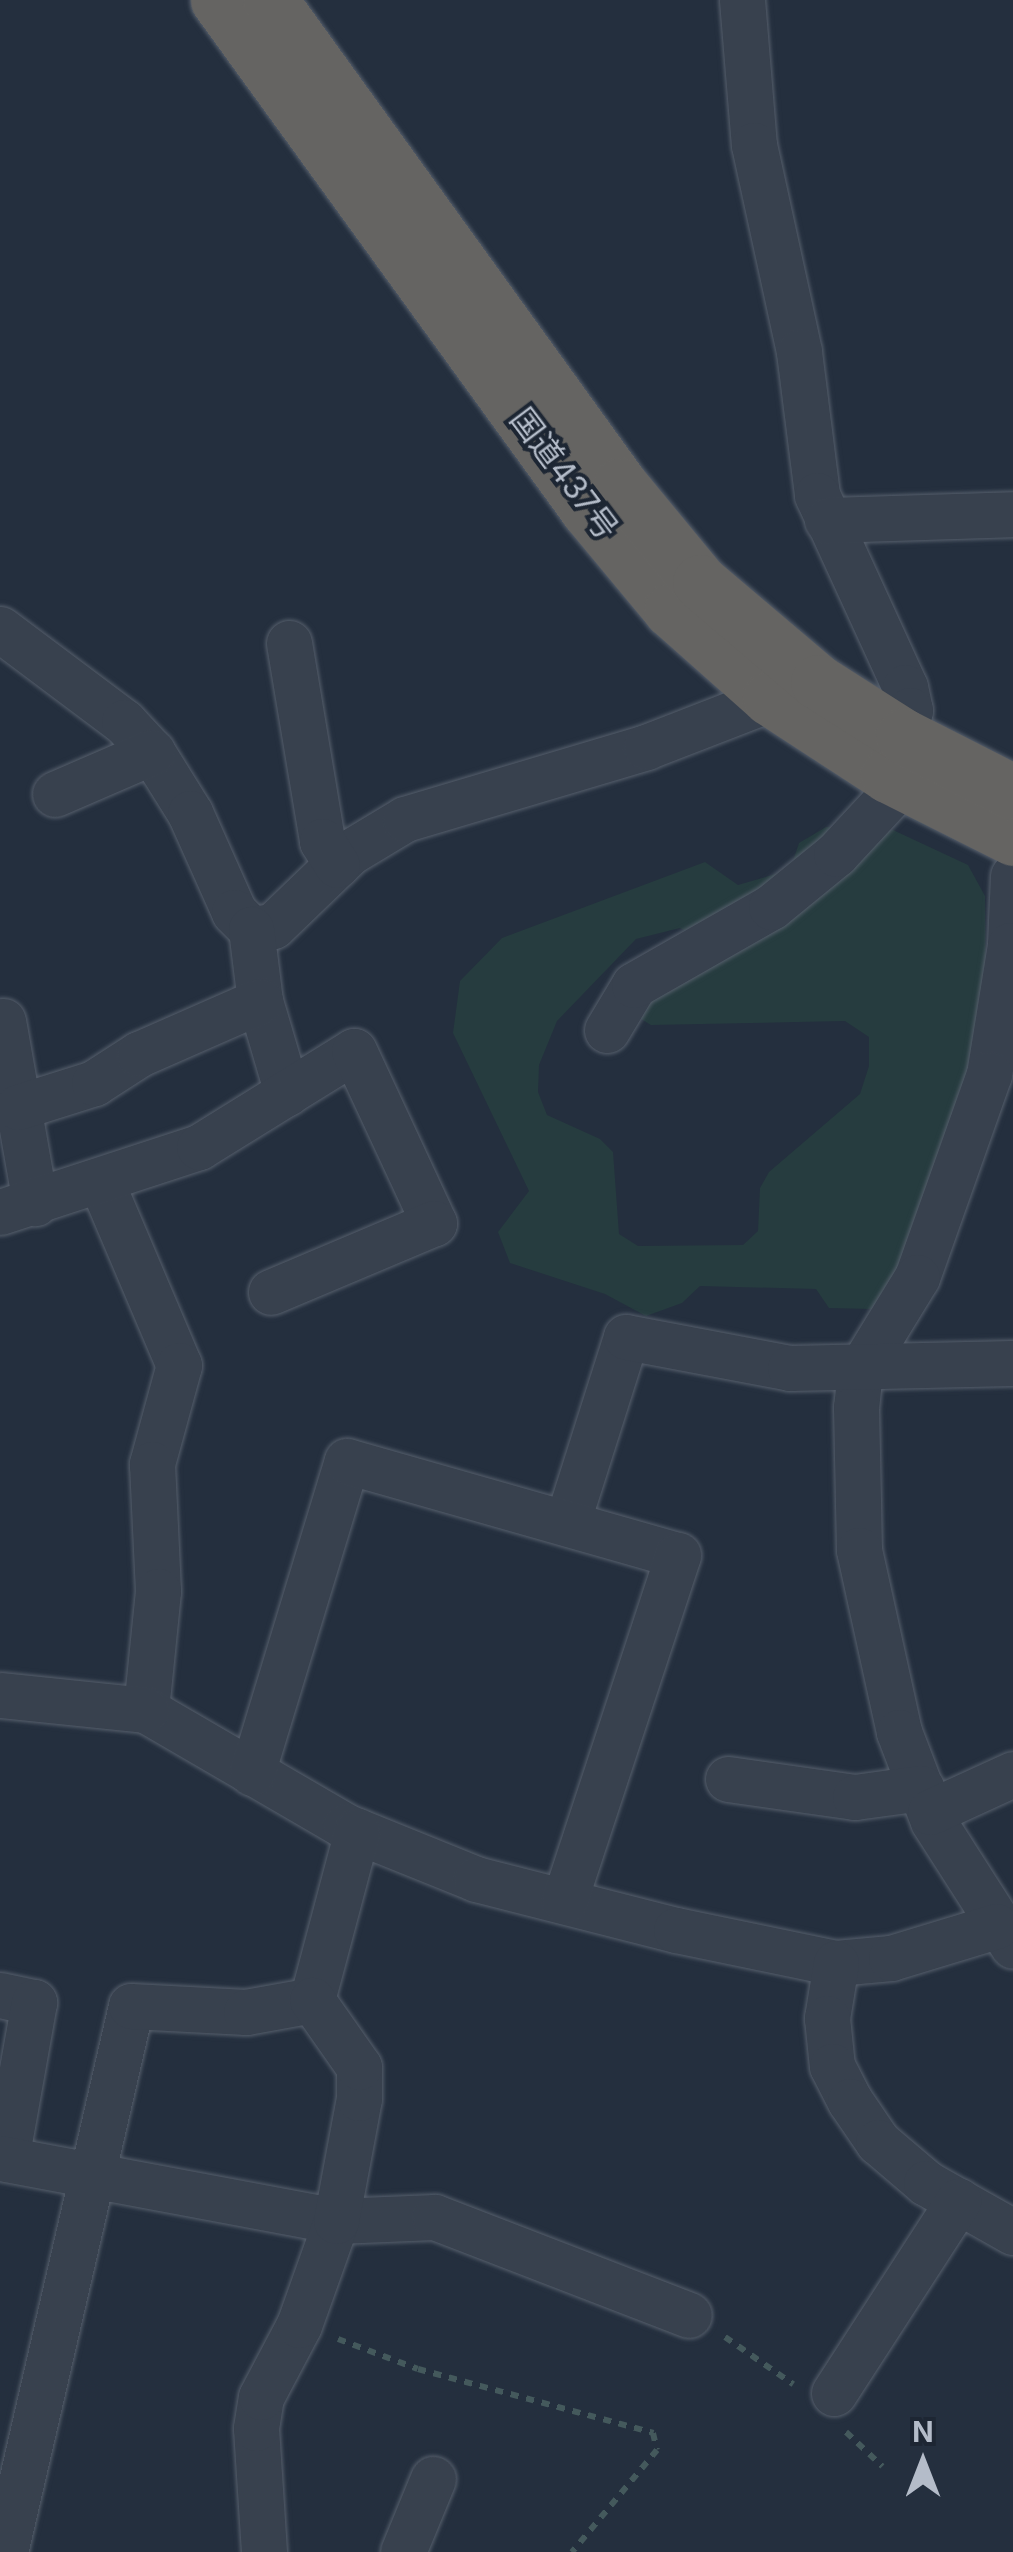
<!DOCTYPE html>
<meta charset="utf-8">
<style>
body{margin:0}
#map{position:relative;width:1013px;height:2552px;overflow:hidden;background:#242f3e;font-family:Inter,"Noto Sans JP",sans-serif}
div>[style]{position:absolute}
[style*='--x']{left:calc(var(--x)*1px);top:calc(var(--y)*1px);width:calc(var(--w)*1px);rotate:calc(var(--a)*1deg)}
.green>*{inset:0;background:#263c3f}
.path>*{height:6px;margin-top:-3px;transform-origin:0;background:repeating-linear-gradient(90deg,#44595c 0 8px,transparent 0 16px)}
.roads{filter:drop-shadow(0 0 2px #565f6c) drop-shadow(0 0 2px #565f6c)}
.minor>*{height:45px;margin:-22.5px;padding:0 22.5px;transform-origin:22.5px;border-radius:22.5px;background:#38414e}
.trunk>*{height:55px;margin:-27.5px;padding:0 27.5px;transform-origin:27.5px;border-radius:27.5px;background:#656462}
span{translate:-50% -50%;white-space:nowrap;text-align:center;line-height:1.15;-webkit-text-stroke:8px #1d2633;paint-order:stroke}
.street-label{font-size:32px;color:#b4bcc9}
.north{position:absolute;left:873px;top:2412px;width:100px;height:100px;-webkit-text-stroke:8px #1d2633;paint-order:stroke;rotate:0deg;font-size:28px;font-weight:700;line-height:40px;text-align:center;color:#b4bcc9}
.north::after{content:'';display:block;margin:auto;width:35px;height:45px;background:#b4bcc9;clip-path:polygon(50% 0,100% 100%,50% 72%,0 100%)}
</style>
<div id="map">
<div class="green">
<i style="clip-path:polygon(evenodd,826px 827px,893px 830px,968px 865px,985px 896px,986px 987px,960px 1101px,902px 1270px,872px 1309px,829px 1308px,816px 1289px,700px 1286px,682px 1303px,646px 1316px,605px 1294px,510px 1263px,498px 1232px,529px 1191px,453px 1033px,460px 981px,502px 938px,705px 862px,738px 885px,790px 870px,799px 843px,826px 827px,680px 928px,694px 936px,705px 965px,681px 985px,651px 992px,636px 1016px,651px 1025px,845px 1021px,869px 1037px,869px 1066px,860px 1094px,769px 1172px,760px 1188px,758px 1231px,743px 1245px,638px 1246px,619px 1234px,613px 1152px,600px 1139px,547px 1115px,538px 1092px,539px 1065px,557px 1021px,636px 939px,680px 928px)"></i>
</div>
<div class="path">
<i style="--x:725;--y:2337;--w:83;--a:34.7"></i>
<i style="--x:338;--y:2339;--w:85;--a:20.6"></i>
<i style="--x:418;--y:2369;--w:244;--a:15.2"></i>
<i style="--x:653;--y:2433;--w:17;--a:77"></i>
<i style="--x:657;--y:2450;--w:133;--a:129.8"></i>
<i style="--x:846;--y:2432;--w:50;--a:43.4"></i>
</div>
<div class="roads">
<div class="minor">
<i style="--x:742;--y:0;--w:145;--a:85.3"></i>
<i style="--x:754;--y:145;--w:212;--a:77.7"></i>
<i style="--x:799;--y:352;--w:144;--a:82.8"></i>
<i style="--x:817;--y:495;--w:211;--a:65.4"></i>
<i style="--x:905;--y:687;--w:24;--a:78"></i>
<i style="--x:910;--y:710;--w:27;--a:105"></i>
<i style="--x:827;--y:520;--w:186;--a:-1.8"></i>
<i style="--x:0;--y:629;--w:155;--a:36.9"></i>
<i style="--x:124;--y:722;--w:41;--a:47"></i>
<i style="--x:152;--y:752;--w:72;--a:58.1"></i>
<i style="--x:190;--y:813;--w:108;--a:66"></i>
<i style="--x:234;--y:912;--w:24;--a:45"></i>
<i style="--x:251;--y:929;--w:22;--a:-8"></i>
<i style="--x:273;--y:926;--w:107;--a:-43.9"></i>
<i style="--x:350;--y:852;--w:64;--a:-31"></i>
<i style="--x:405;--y:819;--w:252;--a:-16.6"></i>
<i style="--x:646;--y:747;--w:163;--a:-21.2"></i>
<i style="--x:289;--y:643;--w:201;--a:80.5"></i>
<i style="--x:322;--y:841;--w:28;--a:58"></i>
<i style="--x:55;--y:794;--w:106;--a:-23.4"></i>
<i style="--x:1013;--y:876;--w:69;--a:92.5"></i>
<i style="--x:1010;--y:945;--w:131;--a:99.2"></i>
<i style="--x:989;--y:1074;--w:215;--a:109.5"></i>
<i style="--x:917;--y:1277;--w:109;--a:121.5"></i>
<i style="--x:860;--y:1370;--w:37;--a:96"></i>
<i style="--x:856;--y:1407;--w:143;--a:88.8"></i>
<i style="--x:859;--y:1550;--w:186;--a:77.6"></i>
<i style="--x:899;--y:1732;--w:95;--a:69.1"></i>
<i style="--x:933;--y:1821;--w:148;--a:57.4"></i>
<i style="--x:251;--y:929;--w:73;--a:82.9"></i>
<i style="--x:260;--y:1001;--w:96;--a:73.6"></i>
<i style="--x:3;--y:1021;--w:185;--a:80"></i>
<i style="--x:607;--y:1030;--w:52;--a:-59"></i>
<i style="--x:634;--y:985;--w:158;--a:-29.7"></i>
<i style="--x:771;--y:907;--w:84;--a:-39.2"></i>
<i style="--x:836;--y:854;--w:97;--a:-47.1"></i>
<i style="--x:18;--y:1107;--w:80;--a:-17.5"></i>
<i style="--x:94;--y:1083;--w:54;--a:-32.8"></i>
<i style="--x:139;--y:1054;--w:132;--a:-23.7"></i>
<i style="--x:102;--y:1184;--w:197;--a:67"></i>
<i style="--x:179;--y:1365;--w:103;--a:105.3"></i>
<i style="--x:152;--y:1464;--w:127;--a:87.3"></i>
<i style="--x:158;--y:1591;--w:120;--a:95.8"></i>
<i style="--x:146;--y:1710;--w:230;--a:30.2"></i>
<i style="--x:345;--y:1826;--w:141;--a:22"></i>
<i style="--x:476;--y:1879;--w:206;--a:14.3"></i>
<i style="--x:676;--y:1930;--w:163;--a:11.7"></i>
<i style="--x:836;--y:1963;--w:55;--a:-5.2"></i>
<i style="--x:891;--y:1958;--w:110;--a:-16.9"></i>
<i style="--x:0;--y:1212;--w:209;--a:-18.1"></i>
<i style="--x:199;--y:1147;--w:182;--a:-31.8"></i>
<i style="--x:354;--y:1051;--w:190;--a:65.1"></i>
<i style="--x:434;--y:1223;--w:177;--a:157.1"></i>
<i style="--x:567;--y:1523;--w:195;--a:-72.4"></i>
<i style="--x:626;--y:1337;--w:167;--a:10.7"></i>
<i style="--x:790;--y:1368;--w:223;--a:-1.3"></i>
<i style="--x:0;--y:1695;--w:147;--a:5.9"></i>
<i style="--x:252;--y:1773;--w:326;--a:-73.1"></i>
<i style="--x:347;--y:1461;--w:344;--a:15.9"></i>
<i style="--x:678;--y:1555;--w:364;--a:108.2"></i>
<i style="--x:728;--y:1779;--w:128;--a:8.1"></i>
<i style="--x:855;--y:1797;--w:67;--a:-7.8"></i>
<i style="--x:930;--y:1812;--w:91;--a:-24.6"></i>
<i style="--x:836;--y:1963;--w:56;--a:99.3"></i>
<i style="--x:827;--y:2018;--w:48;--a:84.1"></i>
<i style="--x:832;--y:2066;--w:39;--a:63"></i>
<i style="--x:850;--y:2101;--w:50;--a:55.7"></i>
<i style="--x:878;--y:2142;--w:63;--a:40.5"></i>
<i style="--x:926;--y:2183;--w:100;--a:29.4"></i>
<i style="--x:0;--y:1995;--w:35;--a:12"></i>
<i style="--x:34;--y:2002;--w:159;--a:100.1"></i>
<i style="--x:0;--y:2158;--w:342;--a:10.6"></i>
<i style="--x:336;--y:2221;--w:99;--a:-2.3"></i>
<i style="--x:435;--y:2217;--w:272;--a:21.1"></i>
<i style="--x:834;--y:2393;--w:229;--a:-57.1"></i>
<i style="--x:5;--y:2552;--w:560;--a:-77.01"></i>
<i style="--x:131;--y:2006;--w:115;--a:3"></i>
<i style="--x:246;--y:2012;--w:67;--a:-10.3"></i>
<i style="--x:312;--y:2000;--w:175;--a:-75.1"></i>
<i style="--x:264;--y:2552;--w:124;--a:-93.7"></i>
<i style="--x:256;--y:2428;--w:31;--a:-81"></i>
<i style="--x:261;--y:2397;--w:81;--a:-62.2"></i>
<i style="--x:299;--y:2325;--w:110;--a:-70.4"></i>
<i style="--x:336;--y:2221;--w:125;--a:-79.4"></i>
<i style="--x:359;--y:2098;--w:31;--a:-90"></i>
<i style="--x:359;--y:2067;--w:82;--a:-125"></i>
<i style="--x:403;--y:2552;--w:79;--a:-67.7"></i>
</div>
<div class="trunk">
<i style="--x:218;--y:0;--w:630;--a:54.04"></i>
<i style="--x:588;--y:510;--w:130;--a:50.3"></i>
<i style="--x:671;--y:610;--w:132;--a:41.6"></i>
<i style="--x:770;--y:698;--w:141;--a:33.1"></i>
<i style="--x:888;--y:775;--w:140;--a:26.7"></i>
<i style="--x:270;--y:0;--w:598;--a:54.18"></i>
<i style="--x:620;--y:485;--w:126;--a:50.5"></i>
<i style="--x:700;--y:582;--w:155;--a:40.3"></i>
<i style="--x:818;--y:682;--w:101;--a:32.4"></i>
<i style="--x:903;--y:736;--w:123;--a:27"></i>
</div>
</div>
<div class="street-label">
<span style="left:564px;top:474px;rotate:53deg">国道437号</span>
</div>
<div class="north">N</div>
</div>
